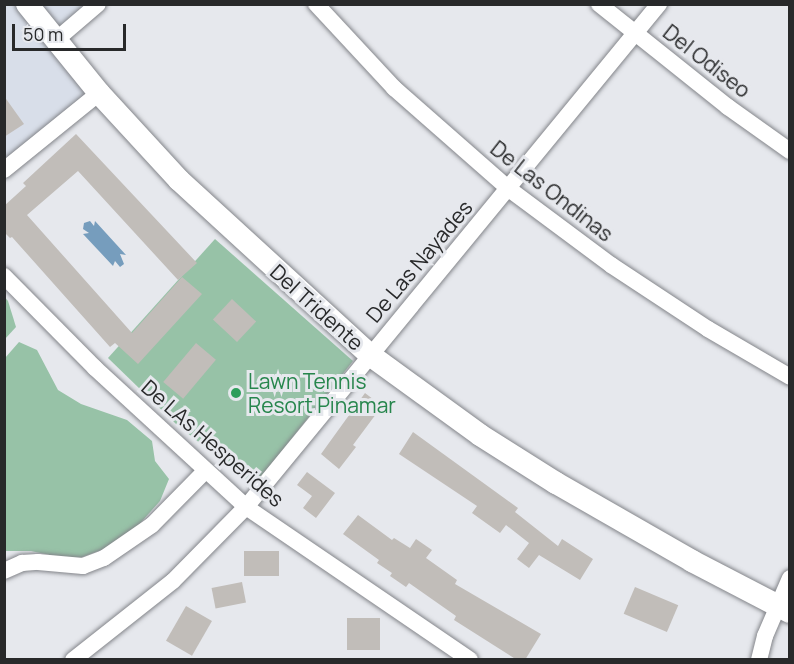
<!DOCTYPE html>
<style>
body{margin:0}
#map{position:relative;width:794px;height:664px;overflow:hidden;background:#e6e8ed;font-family:Manrope,sans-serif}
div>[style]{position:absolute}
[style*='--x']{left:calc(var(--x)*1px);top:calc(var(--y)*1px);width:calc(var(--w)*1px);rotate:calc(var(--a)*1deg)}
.built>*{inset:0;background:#d8dee9}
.green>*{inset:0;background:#97c2a7}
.water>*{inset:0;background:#769dbd}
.building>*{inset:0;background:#c1bdb9;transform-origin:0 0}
.roads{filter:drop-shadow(0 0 2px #83858a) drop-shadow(0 0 2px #83858a)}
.minor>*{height:16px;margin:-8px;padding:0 8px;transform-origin:8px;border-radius:8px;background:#fff}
.secondary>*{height:22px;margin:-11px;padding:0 11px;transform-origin:11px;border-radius:11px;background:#fff}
.dots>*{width:16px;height:16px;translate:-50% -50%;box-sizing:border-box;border:3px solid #e6e8ed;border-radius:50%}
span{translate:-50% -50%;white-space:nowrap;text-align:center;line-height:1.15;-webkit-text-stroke:6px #e6e8ed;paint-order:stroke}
.street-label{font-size:21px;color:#28292a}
.leisure-label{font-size:21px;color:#27864d}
.left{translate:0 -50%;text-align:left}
.frame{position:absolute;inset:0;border:6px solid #28292a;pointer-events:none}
.scale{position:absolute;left:12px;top:24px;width:114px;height:27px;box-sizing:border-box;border:3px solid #28292a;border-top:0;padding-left:8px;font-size:18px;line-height:21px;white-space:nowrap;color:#28292a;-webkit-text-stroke:4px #e6e8ed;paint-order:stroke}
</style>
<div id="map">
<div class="built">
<i style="clip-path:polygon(5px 5px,98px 5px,56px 40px,99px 93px,5px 170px)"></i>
</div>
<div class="green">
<i style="clip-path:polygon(215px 239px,353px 361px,254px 486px,176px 424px,108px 358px)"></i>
<i style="clip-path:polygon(4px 296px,8px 301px,16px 327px,5px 339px)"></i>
<i style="clip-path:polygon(19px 342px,37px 350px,58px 390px,81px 404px,127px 420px,152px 441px,155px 461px,169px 479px,160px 501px,135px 529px,104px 549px,74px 560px,31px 551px,5px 551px,5px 358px)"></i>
</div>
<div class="water">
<i style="clip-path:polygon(90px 221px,94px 226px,95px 221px,126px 255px,120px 254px,124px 264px,120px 267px,115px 261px,113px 266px,83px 234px,89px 233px,83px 229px,84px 223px)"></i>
</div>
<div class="building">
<i style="clip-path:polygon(4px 96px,24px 124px,4px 137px)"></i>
<i style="clip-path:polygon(76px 134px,197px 263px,178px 280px,78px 171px,27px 215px,132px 333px,182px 277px,202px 294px,138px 364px,115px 343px,110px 347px,12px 237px,10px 238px,4px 232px,4px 206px,26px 186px,23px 183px)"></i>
<i style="left:232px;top:299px;width:33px;height:28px;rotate:43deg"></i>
<i style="left:196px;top:343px;width:26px;height:51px;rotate:40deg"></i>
<i style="clip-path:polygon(365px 393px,382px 406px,353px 445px,356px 447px,339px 469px,321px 454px)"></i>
<i style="clip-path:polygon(413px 432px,518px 508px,515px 512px,558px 546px,562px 539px,593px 559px,580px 580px,539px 555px,529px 568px,517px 559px,529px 543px,506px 525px,500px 533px,472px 513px,477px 506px,399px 454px)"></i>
<i style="clip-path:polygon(307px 472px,335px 493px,316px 518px,303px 508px,312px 496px,297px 485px)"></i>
<i style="clip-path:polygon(358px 515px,392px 540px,394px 538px,410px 548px,416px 539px,432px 550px,426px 558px,457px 580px,455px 584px,541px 634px,525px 660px,517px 660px,454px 620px,456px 616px,409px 583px,406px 587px,390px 576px,392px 573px,377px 563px,379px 560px,343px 534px)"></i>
<i style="left:244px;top:551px;width:35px;height:25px"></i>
<i style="left:242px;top:582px;width:21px;height:31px;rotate:79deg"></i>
<i style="left:635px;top:587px;width:47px;height:29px;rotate:23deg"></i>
<i style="left:186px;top:606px;width:30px;height:40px;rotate:30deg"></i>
<i style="left:347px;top:618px;width:33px;height:32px"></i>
</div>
<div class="roads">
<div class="minor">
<i style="--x:316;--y:4;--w:115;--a:47.1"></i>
<i style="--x:394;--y:88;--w:153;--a:41.3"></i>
<i style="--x:509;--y:189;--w:127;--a:36.7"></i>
<i style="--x:611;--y:265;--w:116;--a:33.4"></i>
<i style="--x:708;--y:329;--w:95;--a:30.3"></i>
<i style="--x:599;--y:4;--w:165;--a:38.6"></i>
<i style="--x:728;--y:107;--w:76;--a:35.4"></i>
<i style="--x:56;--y:40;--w:55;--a:-40.6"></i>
<i style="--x:4;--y:170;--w:122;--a:-39"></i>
<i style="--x:4;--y:276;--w:129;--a:45.3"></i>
<i style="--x:95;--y:368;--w:205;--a:42.6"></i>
<i style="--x:246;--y:507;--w:271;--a:34.3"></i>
<i style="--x:4;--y:571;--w:20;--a:-24"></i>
<i style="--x:22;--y:563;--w:16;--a:-4"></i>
<i style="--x:38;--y:562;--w:45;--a:5.1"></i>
<i style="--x:83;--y:566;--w:22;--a:-21"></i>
<i style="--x:104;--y:558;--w:58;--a:-34.5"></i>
<i style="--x:152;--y:525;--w:76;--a:-45.5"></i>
<i style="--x:73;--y:660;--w:127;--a:-38.3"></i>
<i style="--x:173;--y:581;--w:104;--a:-45.4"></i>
<i style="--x:246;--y:507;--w:651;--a:-50.61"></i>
<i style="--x:759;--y:660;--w:25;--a:-76"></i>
<i style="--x:765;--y:636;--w:63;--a:-66.7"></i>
</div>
<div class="secondary">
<i style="--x:27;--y:4;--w:114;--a:51"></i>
<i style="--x:99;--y:93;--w:118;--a:47.4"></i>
<i style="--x:179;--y:180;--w:259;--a:42.5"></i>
<i style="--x:370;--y:355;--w:136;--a:36"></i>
<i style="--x:480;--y:435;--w:90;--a:32.3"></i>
<i style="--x:556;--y:483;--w:157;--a:29.8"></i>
<i style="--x:692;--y:561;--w:110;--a:27.5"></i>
</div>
</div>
<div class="dots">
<i style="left:236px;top:393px;background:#2e9e5b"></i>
</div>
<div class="street-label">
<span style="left:707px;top:61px;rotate:38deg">Del Odiseo</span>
<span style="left:552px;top:191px;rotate:38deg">De Las Ondinas</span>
<span style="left:419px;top:261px;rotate:-50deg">De Las Nayades</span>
<span style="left:317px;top:307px;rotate:42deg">Del Tridente</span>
<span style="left:213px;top:443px;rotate:41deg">De LAs Hesperides</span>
</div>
<div class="leisure-label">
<span class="left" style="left:248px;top:393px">Lawn Tennis<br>Resort Pinamar</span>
</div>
<div class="frame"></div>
<div class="scale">50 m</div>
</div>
